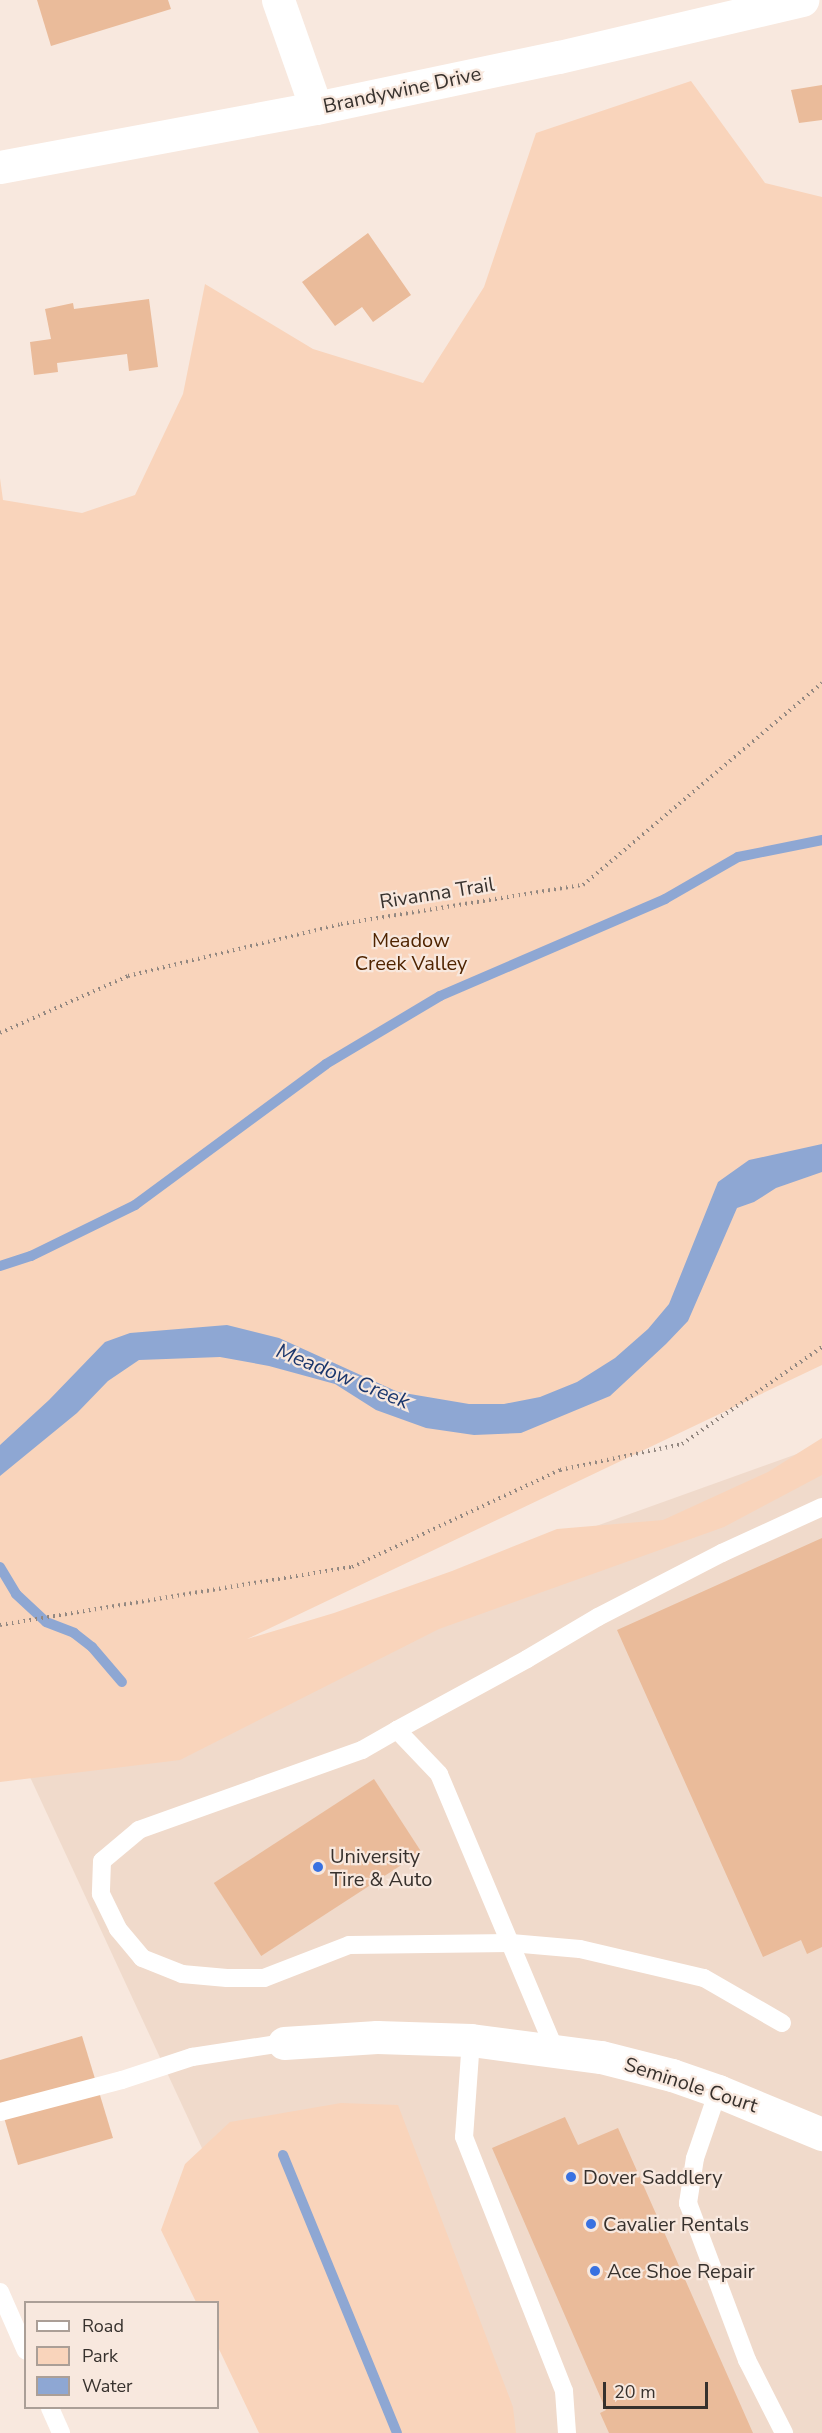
<!DOCTYPE html>
<style>
body{margin:0}
#map{position:relative;width:822px;height:2433px;overflow:hidden;background:#f8e8de;font-family:"Nunito Sans",sans-serif}
div>[style]{position:absolute}
[style*='--x']{left:calc(var(--x)*1px);top:calc(var(--y)*1px);width:calc(var(--w)*1px);rotate:calc(var(--a)*1deg)}
.built>*{inset:0;background:#f0dacb}
.green>*{inset:0;background:#f9d4bb}
.water>*{inset:0;background:#8ea7d3}
.stream>*{height:10px;margin:-5px;padding:0 5px;transform-origin:5px;border-radius:5px;background:#8ea7d3}
.building>*{inset:0;background:#eabb9a;transform-origin:0 0}
.path>*{height:4px;margin-top:-2px;transform-origin:0;background:repeating-linear-gradient(90deg,#938881 0 1.5px,transparent 0 6px)}
.lane>*{height:18px;margin:-9px;padding:0 9px;transform-origin:9px;border-radius:9px;background:#fff}
.street>*{height:33px;margin:-16.5px;padding:0 16.5px;transform-origin:16.5px;border-radius:16.5px;background:#fff}
.secondary>*{height:33px;margin:-16.5px;padding:0 16.5px;transform-origin:16.5px;border-radius:16.5px;background:#fff}
.dots>*{width:16px;height:16px;translate:-50% -50%;box-sizing:border-box;border:3px solid #f8e8de;border-radius:50%}
span{translate:-50% -50%;white-space:nowrap;text-align:center;line-height:1.15;-webkit-text-stroke:4.5px #f8e8de;paint-order:stroke}
.street-label{font-size:20px;color:#37312d}
.park-label{font-size:20px;color:#4f2400}
.poi-label{font-size:20px;color:#37312d}
.left{translate:0 -50%;text-align:left}
.water-label{font-size:21px;color:#1a366c;font-style:italic}
.legend{position:absolute;left:24px;top:2301px;width:195px;height:108px;box-sizing:border-box;background:#f8e8de;border:2px solid #ab9f97;margin:0;padding:8px 10px;list-style:none;font-size:18px;color:#37312d}
.legend li{display:flex;align-items:center;gap:12px;height:30px}
.legend b{width:30px;border:2px solid #ab9f97}
.scale{position:absolute;left:603px;top:2382px;width:105px;height:27px;box-sizing:border-box;border:3px solid #37312d;border-top:0;padding-left:8px;font-size:18px;line-height:21px;white-space:nowrap;color:#37312d;-webkit-text-stroke:4px #f8e8de;paint-order:stroke}
</style>
<div id="map">
<div class="built">
<i style="clip-path:polygon(822px 1445px,822px 2433px,334px 2433px,11px 1736px)"></i>
</div>
<div class="green">
<i style="clip-path:polygon(691px 81px,765px 183px,822px 197px,822px 1365px,247px 1639px,334px 1613px,452px 1571px,557px 1529px,663px 1520px,768px 1472px,822px 1438px,822px 1475px,724px 1527px,439px 1629px,180px 1760px,0 1782px,0 478px,3px 500px,82px 513px,135px 495px,183px 394px,205px 284px,313px 349px,423px 383px,484px 287px,536px 133px)"></i>
<i style="clip-path:polygon(341px 2103px,398px 2105px,513px 2407px,516px 2433px,259px 2433px,218px 2347px,218px 2302px,196px 2302px,161px 2230px,185px 2164px,230px 2122px)"></i>
</div>
<div class="water">
<i style="clip-path:polygon(822px 1144px,822px 1172px,776px 1188px,754px 1202px,737px 1208px,688px 1321px,666px 1344px,610px 1396px,521px 1433px,474px 1435px,426px 1428px,376px 1410px,335px 1384px,269px 1366px,220px 1357px,139px 1360px,108px 1381px,77px 1413px,0 1476px,0 1445px,49px 1400px,105px 1342px,130px 1333px,227px 1325px,279px 1338px,398px 1392px,469px 1404px,504px 1404px,540px 1397px,577px 1382px,615px 1358px,648px 1329px,669px 1304px,718px 1182px,749px 1160px)"></i>
</div>
<div class="stream">
<i style="--x:0;--y:1266;--w:33;--a:-18"></i>
<i style="--x:31;--y:1256;--w:116;--a:-26.1"></i>
<i style="--x:135;--y:1205;--w:237;--a:-36.4"></i>
<i style="--x:326;--y:1064;--w:133;--a:-30.8"></i>
<i style="--x:440;--y:996;--w:245;--a:-23.3"></i>
<i style="--x:665;--y:899;--w:84;--a:-29.9"></i>
<i style="--x:738;--y:857;--w:86;--a:-11.4"></i>
<i style="--x:0;--y:1567;--w:31;--a:59"></i>
<i style="--x:16;--y:1594;--w:41;--a:43"></i>
<i style="--x:46;--y:1622;--w:30;--a:21"></i>
<i style="--x:74;--y:1633;--w:23;--a:38"></i>
<i style="--x:92;--y:1647;--w:46;--a:49.4"></i>
<i style="--x:283;--y:2155;--w:300;--a:67.7"></i>
</div>
<div class="building">
<i style="clip-path:polygon(37px 0,168px 0,171px 9px,51px 46px)"></i>
<i style="clip-path:polygon(822px 85px,822px 120px,799px 123px,791px 90px)"></i>
<i style="clip-path:polygon(368px 233px,411px 295px,373px 322px,362px 307px,335px 326px,302px 282px)"></i>
<i style="clip-path:polygon(149px 299px,158px 367px,129px 371px,127px 354px,57px 363px,58px 372px,34px 375px,30px 342px,51px 339px,45px 309px,73px 303px,74px 309px)"></i>
<i style="clip-path:polygon(822px 1538px,822px 1947px,807px 1954px,801px 1940px,763px 1957px,617px 1630px)"></i>
<i style="left:374px;top:1779px;width:87px;height:191px;rotate:57deg"></i>
<i style="clip-path:polygon(82px 2036px,113px 2138px,18px 2165px,0 2104px,0 2060px)"></i>
<i style="clip-path:polygon(565px 2117px,578px 2145px,618px 2128px,753px 2433px,609px 2433px,600px 2413px,606px 2410px,492px 2148px)"></i>
</div>
<div class="path">
<i style="--x:0;--y:1033;--w:140;--a:-24"></i>
<i style="--x:128;--y:976;--w:219;--a:-13.7"></i>
<i style="--x:341;--y:924;--w:245;--a:-9.2"></i>
<i style="--x:583;--y:885;--w:313;--a:-40.2"></i>
<i style="--x:0;--y:1625;--w:357;--a:-9.4"></i>
<i style="--x:352;--y:1567;--w:230;--a:-25"></i>
<i style="--x:560;--y:1470;--w:125;--a:-12"></i>
<i style="--x:682;--y:1444;--w:170;--a:-34.7"></i>
</div>
<div class="lane">
<i style="--x:397;--y:1730;--w:40;--a:150.3"></i>
<i style="--x:362;--y:1750;--w:237;--a:160.3"></i>
<i style="--x:139;--y:1830;--w:48;--a:140"></i>
<i style="--x:102;--y:1861;--w:33;--a:92"></i>
<i style="--x:101;--y:1894;--w:39;--a:64"></i>
<i style="--x:118;--y:1929;--w:38;--a:50"></i>
<i style="--x:142;--y:1958;--w:43;--a:21.8"></i>
<i style="--x:182;--y:1974;--w:45;--a:5.1"></i>
<i style="--x:227;--y:1978;--w:37;--a:0"></i>
<i style="--x:264;--y:1978;--w:91;--a:-21.2"></i>
<i style="--x:349;--y:1945;--w:162;--a:-0.7"></i>
<i style="--x:511;--y:1943;--w:69;--a:5"></i>
<i style="--x:580;--y:1949;--w:127;--a:13.2"></i>
<i style="--x:704;--y:1978;--w:90;--a:30"></i>
<i style="--x:471;--y:2040;--w:97;--a:94.1"></i>
<i style="--x:464;--y:2137;--w:273;--a:68.5"></i>
<i style="--x:564;--y:2391;--w:42;--a:85.9"></i>
<i style="--x:555;--y:2050;--w:299;--a:-112.8"></i>
<i style="--x:439;--y:1774;--w:61;--a:-133.7"></i>
<i style="--x:397;--y:1730;--w:148;--a:-28.6"></i>
<i style="--x:527;--y:1659;--w:82;--a:-30.6"></i>
<i style="--x:598;--y:1617;--w:140;--a:-27.3"></i>
<i style="--x:722;--y:1553;--w:110;--a:-24.7"></i>
<i style="--x:718;--y:2091;--w:71;--a:108.9"></i>
<i style="--x:695;--y:2158;--w:46;--a:98.8"></i>
<i style="--x:688;--y:2203;--w:168;--a:69.4"></i>
<i style="--x:747;--y:2360;--w:82;--a:63.1"></i>
<i style="--x:0;--y:2112;--w:126;--a:-14.7"></i>
<i style="--x:122;--y:2080;--w:74;--a:-18.2"></i>
<i style="--x:192;--y:2057;--w:93;--a:-8.7"></i>
<i style="--x:0;--y:2292;--w:64;--a:66.2"></i>
<i style="--x:50;--y:2408;--w:27;--a:66"></i>
</div>
<div class="street">
<i style="--x:278;--y:0;--w:114;--a:70.6"></i>
<i style="--x:284;--y:2043;--w:93;--a:-3.7"></i>
<i style="--x:377;--y:2037;--w:94;--a:1.8"></i>
<i style="--x:471;--y:2040;--w:131;--a:7.5"></i>
<i style="--x:601;--y:2057;--w:73;--a:14.2"></i>
<i style="--x:672;--y:2075;--w:49;--a:19.2"></i>
<i style="--x:718;--y:2091;--w:113;--a:22.5"></i>
</div>
<div class="secondary">
<i style="--x:0;--y:167;--w:321;--a:-10.6"></i>
<i style="--x:316;--y:108;--w:248;--a:-11.9"></i>
<i style="--x:559;--y:57;--w:250;--a:-13.2"></i>
</div>
<div class="dots">
<i style="left:318px;top:1867px;background:#3971e1"></i>
<i style="left:571px;top:2177px;background:#3971e1"></i>
<i style="left:591px;top:2224px;background:#3971e1"></i>
<i style="left:595px;top:2271px;background:#3971e1"></i>
</div>
<div class="street-label">
<span style="left:402px;top:90px;rotate:-12deg">Brandywine Drive</span>
<span style="left:437px;top:893px;rotate:-9deg">Rivanna Trail</span>
<span style="left:691px;top:2085px;rotate:18deg">Seminole Court</span>
</div>
<div class="park-label">
<span style="left:411px;top:952px">Meadow<br>Creek Valley</span>
</div>
<div class="poi-label">
<span class="left" style="left:330px;top:1868px">University<br>Tire &amp; Auto</span>
<span class="left" style="left:583px;top:2177px">Dover Saddlery</span>
<span class="left" style="left:603px;top:2224px">Cavalier Rentals</span>
<span class="left" style="left:607px;top:2271px">Ace Shoe Repair</span>
</div>
<div class="water-label">
<span style="left:343px;top:1376px;rotate:22deg">Meadow Creek</span>
</div>
<ul class="legend">
<li><b style="height:8px;background:#fff"></b>Road</li>
<li><b style="height:16px;background:#f9d4bb"></b>Park</li>
<li><b style="height:16px;background:#8ea7d3"></b>Water</li>
</ul>
<div class="scale">20 m</div>
</div>
